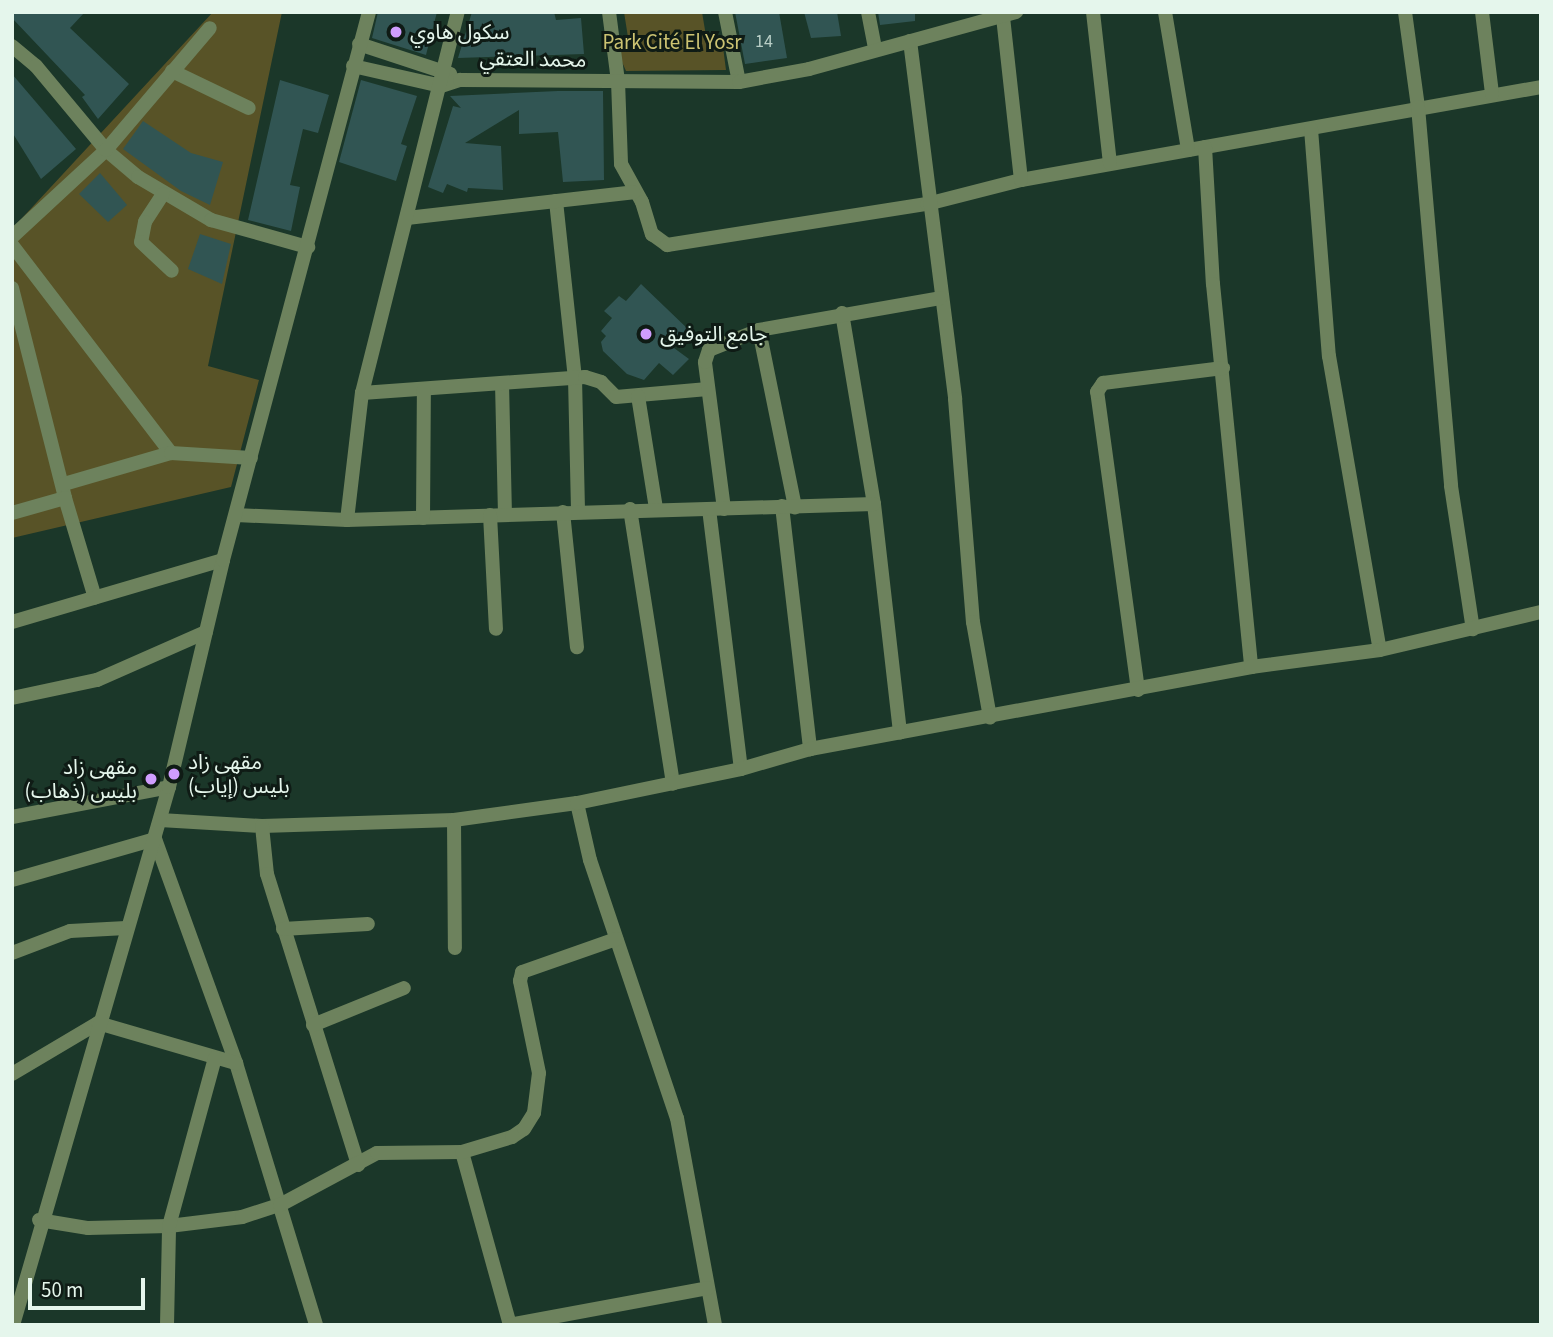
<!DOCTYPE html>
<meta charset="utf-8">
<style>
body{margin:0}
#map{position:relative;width:1553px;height:1337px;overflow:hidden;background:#1b3729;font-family:"Source Sans 3","Noto Sans Arabic",sans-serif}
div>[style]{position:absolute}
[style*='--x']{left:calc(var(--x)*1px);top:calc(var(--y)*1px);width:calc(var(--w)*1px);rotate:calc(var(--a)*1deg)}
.green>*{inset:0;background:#585327}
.building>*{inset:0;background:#315553}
.minor>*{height:14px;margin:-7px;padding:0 7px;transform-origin:7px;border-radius:7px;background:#6d825d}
.tertiary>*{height:14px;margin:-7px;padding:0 7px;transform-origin:7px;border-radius:7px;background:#6d825d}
.dots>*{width:19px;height:19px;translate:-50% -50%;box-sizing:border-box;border:4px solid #0f1b15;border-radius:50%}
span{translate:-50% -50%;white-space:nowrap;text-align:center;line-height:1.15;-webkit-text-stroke:6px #0f1b15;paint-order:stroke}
.number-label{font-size:18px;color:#b8cec6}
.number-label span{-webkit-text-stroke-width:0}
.poi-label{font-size:21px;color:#e5f6ec}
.left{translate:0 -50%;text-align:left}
.right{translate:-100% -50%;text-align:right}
.park-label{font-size:21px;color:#ccc372}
.street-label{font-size:21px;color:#e5f6ec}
.frame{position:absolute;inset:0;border:14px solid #e5f6ec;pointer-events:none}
.scale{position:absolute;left:28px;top:1278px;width:117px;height:32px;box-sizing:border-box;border:4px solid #e5f6ec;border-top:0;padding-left:9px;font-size:21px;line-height:24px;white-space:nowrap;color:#e5f6ec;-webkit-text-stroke:5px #0f1b15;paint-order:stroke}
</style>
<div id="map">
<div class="green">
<i style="clip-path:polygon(213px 12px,282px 12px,208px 366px,259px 380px,231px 487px,12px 538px,12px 229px)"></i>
<i style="clip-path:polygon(624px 12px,702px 12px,708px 48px,723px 47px,726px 70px,626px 71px,618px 53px,630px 50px)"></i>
</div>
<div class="building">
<i style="clip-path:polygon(12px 12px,85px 12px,70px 28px,129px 84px,98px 119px,82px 97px,85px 95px,12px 18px)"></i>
<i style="clip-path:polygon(378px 12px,437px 12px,426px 55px,372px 38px)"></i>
<i style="clip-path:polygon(472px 12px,554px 12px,556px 20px,581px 18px,584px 54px,458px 58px)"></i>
<i style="clip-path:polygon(735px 12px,779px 12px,787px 58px,745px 64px)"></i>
<i style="clip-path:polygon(804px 12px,837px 12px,841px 36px,811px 38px)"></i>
<i style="clip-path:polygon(878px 12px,915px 12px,915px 21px,880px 25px)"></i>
<i style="clip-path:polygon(12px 74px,76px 149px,41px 179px,12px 132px)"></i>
<i style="clip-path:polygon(280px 80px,329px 95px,318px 133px,303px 129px,290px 185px,300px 187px,291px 231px,248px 220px)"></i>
<i style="clip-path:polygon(361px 80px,417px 96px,401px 144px,407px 146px,396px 181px,339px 162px)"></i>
<i style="clip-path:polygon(558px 91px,603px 91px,604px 180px,563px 182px,558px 132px,519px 134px,519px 110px,465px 143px,501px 146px,503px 190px,468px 188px,467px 192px,447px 184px,443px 193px,428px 187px,453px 106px,461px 108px,450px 96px)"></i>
<i style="clip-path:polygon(143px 121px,191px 153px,223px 162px,210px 205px,181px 191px,123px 149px)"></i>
<i style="clip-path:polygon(100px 173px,127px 205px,108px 222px,79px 194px)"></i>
<i style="clip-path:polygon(200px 234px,231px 244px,222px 284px,188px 269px)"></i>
<i style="clip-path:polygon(641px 284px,690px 331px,674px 348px,689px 359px,673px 375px,659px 363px,644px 380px,627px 374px,603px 351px,601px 342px,606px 336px,601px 331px,612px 318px,604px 311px,619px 296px,626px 301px)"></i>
</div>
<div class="minor">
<i style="--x:609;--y:12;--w:70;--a:82.6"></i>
<i style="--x:618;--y:81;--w:83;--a:87.9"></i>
<i style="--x:621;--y:164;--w:43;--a:61.1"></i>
<i style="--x:642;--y:202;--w:34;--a:73"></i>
<i style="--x:652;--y:234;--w:19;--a:36"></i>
<i style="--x:667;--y:245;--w:263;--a:-9"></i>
<i style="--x:927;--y:204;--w:97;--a:-14.3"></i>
<i style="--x:1021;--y:180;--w:528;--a:-10.14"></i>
<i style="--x:725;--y:12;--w:71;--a:78.7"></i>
<i style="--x:868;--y:12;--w:37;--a:79"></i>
<i style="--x:1093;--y:12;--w:152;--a:83.6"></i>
<i style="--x:1165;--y:12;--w:140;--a:80.5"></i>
<i style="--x:1405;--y:12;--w:96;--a:82.2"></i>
<i style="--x:1418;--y:107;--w:380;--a:85"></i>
<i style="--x:1451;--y:486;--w:145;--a:81.3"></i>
<i style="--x:1482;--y:12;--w:83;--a:83"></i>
<i style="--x:1003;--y:17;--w:164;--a:83.7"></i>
<i style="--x:910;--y:41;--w:361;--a:82.8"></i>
<i style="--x:955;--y:399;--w:224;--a:85.4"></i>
<i style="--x:973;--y:622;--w:97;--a:79.9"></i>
<i style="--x:359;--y:44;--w:96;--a:18.2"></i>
<i style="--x:12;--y:46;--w:31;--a:40"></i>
<i style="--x:36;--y:66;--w:109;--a:50.2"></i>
<i style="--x:106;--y:150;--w:42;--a:40.2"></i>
<i style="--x:138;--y:177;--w:85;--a:30.5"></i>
<i style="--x:211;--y:220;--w:101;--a:15.6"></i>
<i style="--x:353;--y:66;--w:90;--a:12.8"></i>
<i style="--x:441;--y:86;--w:20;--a:-18"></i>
<i style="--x:460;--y:80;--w:279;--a:0.4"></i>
<i style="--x:739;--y:82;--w:71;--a:-10.5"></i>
<i style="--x:809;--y:69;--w:215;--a:-15.4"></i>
<i style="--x:172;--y:71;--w:85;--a:25.7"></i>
<i style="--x:1311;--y:129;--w:228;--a:85.5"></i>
<i style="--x:1329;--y:356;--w:298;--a:80.2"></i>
<i style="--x:1205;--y:147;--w:137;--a:86.7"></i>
<i style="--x:1213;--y:284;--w:385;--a:84.3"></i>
<i style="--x:163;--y:194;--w:33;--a:123"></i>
<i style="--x:145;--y:222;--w:20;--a:101"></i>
<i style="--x:141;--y:242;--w:42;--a:43.1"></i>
<i style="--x:556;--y:201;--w:178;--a:83.9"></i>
<i style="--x:575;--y:378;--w:133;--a:88.7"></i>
<i style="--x:407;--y:218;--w:228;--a:-6.5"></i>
<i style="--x:12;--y:237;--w:128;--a:-42.8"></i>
<i style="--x:106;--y:150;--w:160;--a:-49.6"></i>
<i style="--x:12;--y:245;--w:262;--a:52.6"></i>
<i style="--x:12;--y:288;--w:217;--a:75.8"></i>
<i style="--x:842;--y:313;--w:194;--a:80.5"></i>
<i style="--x:874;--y:504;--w:230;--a:83.5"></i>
<i style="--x:759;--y:330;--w:181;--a:78.5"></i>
<i style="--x:502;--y:383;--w:132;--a:88.7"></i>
<i style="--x:362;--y:393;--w:224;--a:-4.1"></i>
<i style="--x:585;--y:377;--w:17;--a:17"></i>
<i style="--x:601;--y:382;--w:21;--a:45"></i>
<i style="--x:616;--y:397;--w:92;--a:-5"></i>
<i style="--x:638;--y:396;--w:113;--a:80.9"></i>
<i style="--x:64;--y:484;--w:111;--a:-16.2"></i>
<i style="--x:171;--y:453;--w:80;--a:3.6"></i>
<i style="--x:782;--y:506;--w:245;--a:83.4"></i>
<i style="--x:630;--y:509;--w:278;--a:81.1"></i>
<i style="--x:709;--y:509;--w:262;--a:83"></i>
<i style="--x:724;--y:509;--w:148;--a:-97.4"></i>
<i style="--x:705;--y:362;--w:13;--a:-72"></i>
<i style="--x:709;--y:350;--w:54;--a:-21.8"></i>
<i style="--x:759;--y:330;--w:184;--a:-10"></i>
<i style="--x:563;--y:512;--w:136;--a:84.1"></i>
<i style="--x:12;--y:513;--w:55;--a:-15.8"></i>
<i style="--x:65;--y:498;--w:104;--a:73.3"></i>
<i style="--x:236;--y:515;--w:111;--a:2.6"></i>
<i style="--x:347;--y:520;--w:527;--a:-1.74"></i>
<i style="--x:490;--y:515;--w:114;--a:87"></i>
<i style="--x:423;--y:518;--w:129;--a:-89.6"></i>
<i style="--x:347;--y:520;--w:128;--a:-83.3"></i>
<i style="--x:362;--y:393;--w:393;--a:-75.9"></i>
<i style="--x:12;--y:622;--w:220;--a:-16.4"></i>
<i style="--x:1138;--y:690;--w:301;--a:-97.8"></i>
<i style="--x:1097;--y:392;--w:11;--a:-56"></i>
<i style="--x:1103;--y:383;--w:121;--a:-7.1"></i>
<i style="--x:12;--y:698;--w:87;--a:-12"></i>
<i style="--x:97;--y:680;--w:119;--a:-23.8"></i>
<i style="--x:577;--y:803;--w:58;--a:77.2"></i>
<i style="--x:590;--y:860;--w:272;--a:71.4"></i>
<i style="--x:677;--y:1118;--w:210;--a:79.6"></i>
<i style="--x:12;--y:817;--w:160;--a:-10.8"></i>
<i style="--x:160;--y:820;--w:102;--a:3.4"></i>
<i style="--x:262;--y:826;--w:192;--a:-1.8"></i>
<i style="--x:454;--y:820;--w:124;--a:-7.9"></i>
<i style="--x:577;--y:803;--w:167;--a:-11.7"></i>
<i style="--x:741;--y:769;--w:72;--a:-16.2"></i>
<i style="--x:810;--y:749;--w:449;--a:-10.5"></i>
<i style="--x:1251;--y:667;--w:130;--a:-7.5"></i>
<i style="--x:1380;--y:650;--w:165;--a:-13.3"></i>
<i style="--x:454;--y:820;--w:128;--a:89.6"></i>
<i style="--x:262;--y:826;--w:48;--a:84.1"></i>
<i style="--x:267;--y:874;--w:305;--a:72.6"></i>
<i style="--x:12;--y:880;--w:149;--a:-16"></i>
<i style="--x:155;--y:839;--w:238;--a:70.1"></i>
<i style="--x:236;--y:1063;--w:274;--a:73"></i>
<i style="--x:283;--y:929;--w:85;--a:-3.4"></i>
<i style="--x:12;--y:953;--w:62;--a:-20.8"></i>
<i style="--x:70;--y:931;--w:56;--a:-3.1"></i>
<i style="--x:313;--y:1025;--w:98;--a:-22.1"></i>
<i style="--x:12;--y:1074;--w:100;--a:-30.7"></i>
<i style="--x:98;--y:1023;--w:144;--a:16.2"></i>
<i style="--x:462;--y:1152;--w:180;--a:74.5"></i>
<i style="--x:39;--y:1220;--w:50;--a:9.3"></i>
<i style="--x:88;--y:1228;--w:81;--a:-1.4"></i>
<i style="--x:169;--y:1226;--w:74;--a:-7"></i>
<i style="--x:242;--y:1217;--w:40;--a:-18"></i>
<i style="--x:280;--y:1205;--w:110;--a:-28.2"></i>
<i style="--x:377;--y:1153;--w:85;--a:-0.7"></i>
<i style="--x:462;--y:1152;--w:52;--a:-16.7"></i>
<i style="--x:512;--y:1137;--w:14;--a:-34"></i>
<i style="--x:524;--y:1129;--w:19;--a:-58"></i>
<i style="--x:534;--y:1113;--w:40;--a:-82.9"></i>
<i style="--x:539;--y:1073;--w:94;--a:-101.7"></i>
<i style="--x:520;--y:981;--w:9;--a:-77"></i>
<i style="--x:522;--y:972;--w:100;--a:-19.3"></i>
<i style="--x:167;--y:1325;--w:99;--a:-88.8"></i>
<i style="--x:169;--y:1226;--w:174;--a:-74.7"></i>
<i style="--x:509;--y:1325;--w:202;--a:-10.5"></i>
</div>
<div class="tertiary">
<i style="--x:13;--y:1325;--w:560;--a:-73.83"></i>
<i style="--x:169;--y:787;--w:233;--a:-76.6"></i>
<i style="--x:223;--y:560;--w:567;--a:-75.08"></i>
</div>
<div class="dots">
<i style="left:396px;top:32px;background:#d09dfe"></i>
<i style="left:646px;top:334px;background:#d09dfe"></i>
<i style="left:174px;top:774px;background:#d09dfe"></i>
<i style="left:151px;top:779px;background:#d09dfe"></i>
</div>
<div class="number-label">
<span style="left:764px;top:42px">14</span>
</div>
<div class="poi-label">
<span class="left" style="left:410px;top:32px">سكول هاوي</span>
<span class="left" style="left:660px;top:334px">جامع التوفيق</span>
<span class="left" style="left:188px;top:774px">مقهى زاد<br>بليس (إياب)</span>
<span class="right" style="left:137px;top:779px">مقهى زاد<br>بليس (ذهاب)</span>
</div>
<div class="park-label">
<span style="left:672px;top:42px">Park Cité El Yosr</span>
</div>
<div class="street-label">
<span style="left:533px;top:59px;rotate:1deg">محمد العتقي</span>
</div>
<div class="frame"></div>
<div class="scale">50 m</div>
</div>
